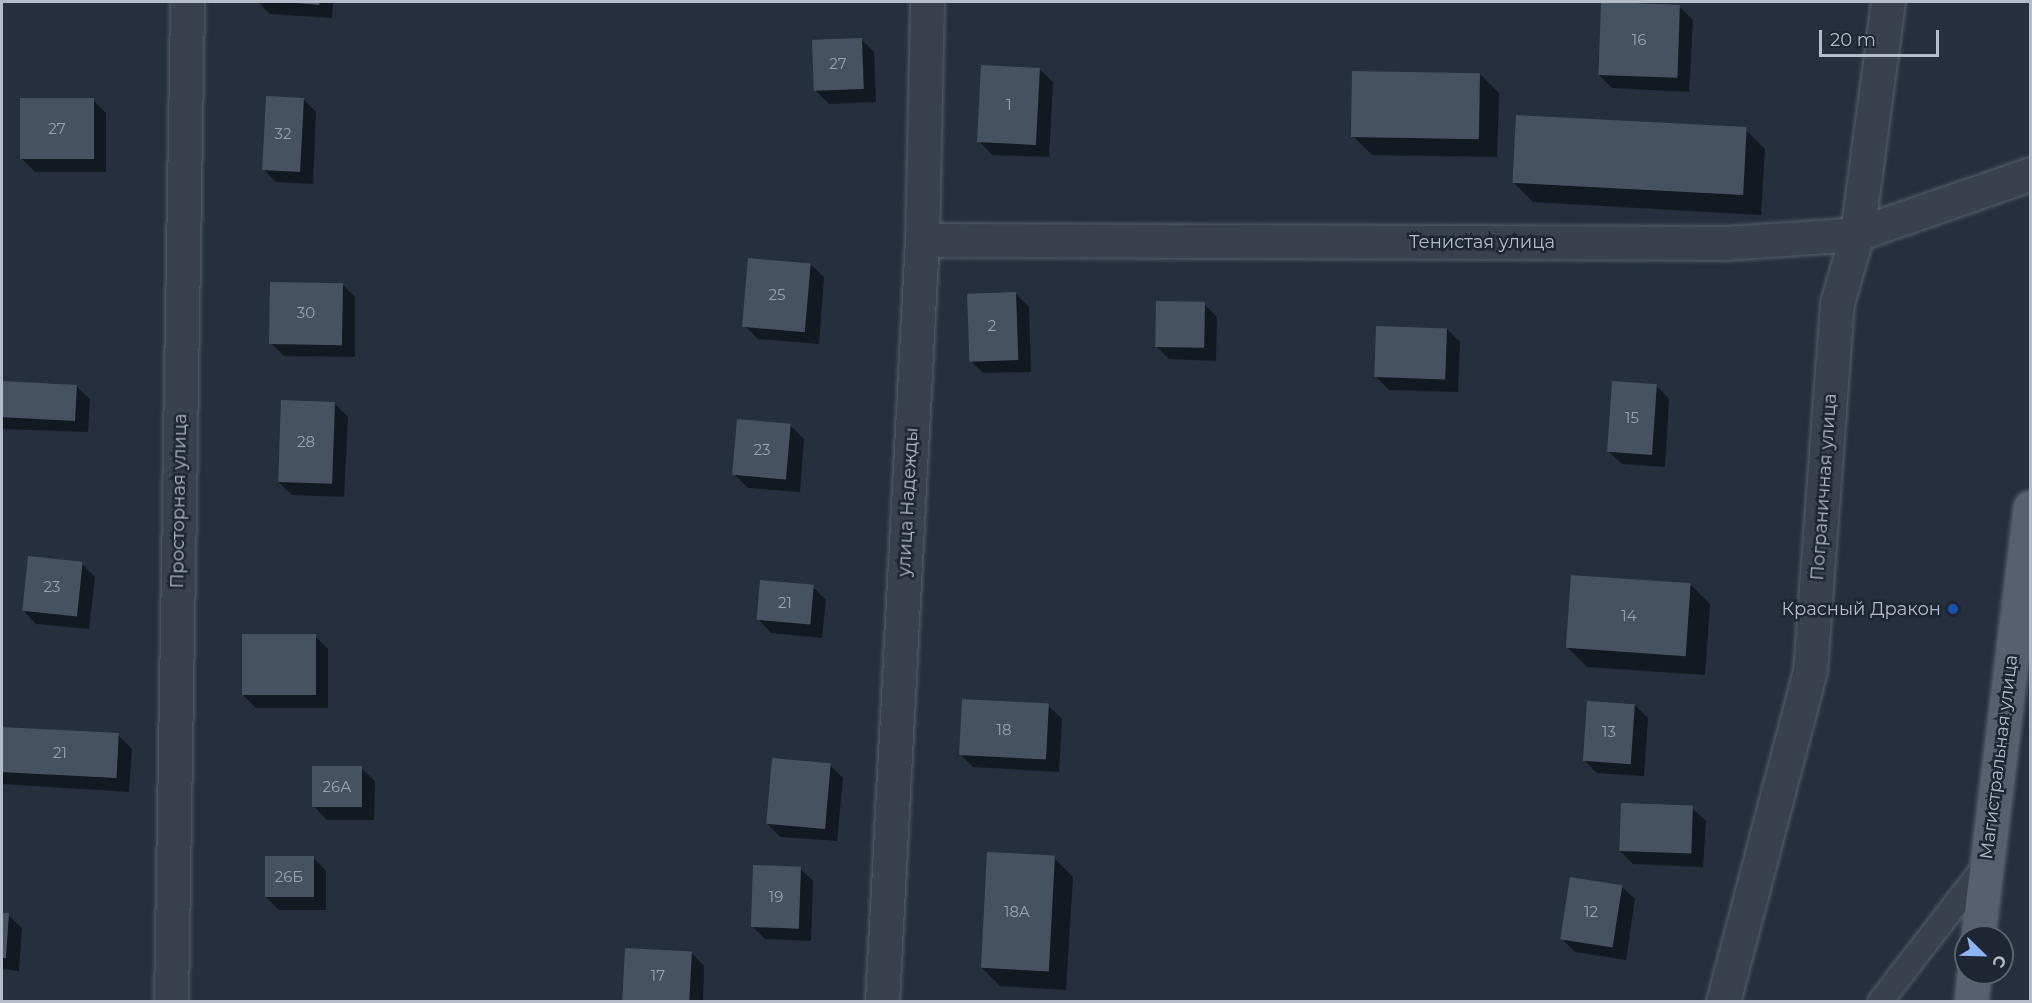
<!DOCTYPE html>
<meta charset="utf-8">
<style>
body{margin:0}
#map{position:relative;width:2032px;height:1003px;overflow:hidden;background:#252f3d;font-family:Montserrat,sans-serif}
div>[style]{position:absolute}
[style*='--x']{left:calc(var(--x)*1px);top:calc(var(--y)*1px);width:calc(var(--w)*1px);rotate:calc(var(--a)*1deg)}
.shadow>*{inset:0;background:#0007}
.building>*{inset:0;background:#465262;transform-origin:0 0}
.roads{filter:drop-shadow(0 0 2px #575f6c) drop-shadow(0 0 2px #575f6c)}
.lane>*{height:24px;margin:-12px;padding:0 12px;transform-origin:12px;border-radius:12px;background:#39414e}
.street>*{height:33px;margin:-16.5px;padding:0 16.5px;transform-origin:16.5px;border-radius:16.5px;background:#39414e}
.primary>*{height:33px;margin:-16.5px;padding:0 16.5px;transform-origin:16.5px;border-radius:16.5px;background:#57606e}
.dots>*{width:16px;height:16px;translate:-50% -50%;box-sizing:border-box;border:3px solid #1e2633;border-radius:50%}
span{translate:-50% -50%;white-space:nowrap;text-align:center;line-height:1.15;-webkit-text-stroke:5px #1e2633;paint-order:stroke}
.number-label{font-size:15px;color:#99a2af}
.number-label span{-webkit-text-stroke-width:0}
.street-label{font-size:18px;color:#b5bcc9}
.poi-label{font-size:18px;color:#b5bcc9}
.right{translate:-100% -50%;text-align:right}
.frame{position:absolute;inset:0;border:3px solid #b5bcc9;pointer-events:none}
.north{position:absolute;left:1954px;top:925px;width:60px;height:60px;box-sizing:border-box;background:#1e2633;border:2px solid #5a626f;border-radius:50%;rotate:113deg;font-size:16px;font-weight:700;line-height:24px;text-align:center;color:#b5bcc9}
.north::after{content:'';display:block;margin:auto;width:21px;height:27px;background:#8db4f5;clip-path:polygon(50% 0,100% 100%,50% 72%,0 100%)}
.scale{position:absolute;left:1819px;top:30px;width:120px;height:27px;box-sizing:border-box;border:3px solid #b5bcc9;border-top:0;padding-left:8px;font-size:18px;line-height:21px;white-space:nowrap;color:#b5bcc9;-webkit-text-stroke:4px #1e2633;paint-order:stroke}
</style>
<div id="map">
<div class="shadow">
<i style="clip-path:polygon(258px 2px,333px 2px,332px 18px,270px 14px)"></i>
<i style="clip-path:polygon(1680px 7px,1693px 20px,1689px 92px,1612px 88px,1599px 75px)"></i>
<i style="clip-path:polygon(861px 39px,874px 52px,876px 102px,829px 104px,816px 91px)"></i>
<i style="clip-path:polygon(1039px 69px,1053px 82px,1049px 157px,992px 155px,979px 141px)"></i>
<i style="clip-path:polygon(1480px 74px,1499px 93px,1497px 157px,1372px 155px,1353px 136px)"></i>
<i style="clip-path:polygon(303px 99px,316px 112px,313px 184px,276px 182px,263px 169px)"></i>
<i style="clip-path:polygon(93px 100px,106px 113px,106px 172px,35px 172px,22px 159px)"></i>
<i style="clip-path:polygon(1746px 130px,1765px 149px,1761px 215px,1533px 202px,1514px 183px)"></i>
<i style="clip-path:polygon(810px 264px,824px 277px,819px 344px,758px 339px,745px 326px)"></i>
<i style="clip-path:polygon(342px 284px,355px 297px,355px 357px,284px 356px,271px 343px)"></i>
<i style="clip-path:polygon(1016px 294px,1029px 307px,1031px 372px,983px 373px,970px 360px)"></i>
<i style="clip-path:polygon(1204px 304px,1217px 317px,1216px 361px,1169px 359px,1156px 346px)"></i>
<i style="clip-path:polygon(1447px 329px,1460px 342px,1458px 392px,1389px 390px,1376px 377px)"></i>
<i style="clip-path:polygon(2px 383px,76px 386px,90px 399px,88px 432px,2px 429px)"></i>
<i style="clip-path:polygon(1656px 385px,1669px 399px,1665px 467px,1622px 464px,1608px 451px)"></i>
<i style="clip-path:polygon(335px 404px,348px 417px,344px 497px,292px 495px,278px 482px)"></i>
<i style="clip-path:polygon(790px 425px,804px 439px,800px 492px,748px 488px,735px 475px)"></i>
<i style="clip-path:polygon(82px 564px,95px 577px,89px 629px,36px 624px,23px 610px)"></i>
<i style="clip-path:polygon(1691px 585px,1710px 604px,1705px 675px,1587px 667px,1568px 648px)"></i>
<i style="clip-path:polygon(813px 587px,826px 600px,822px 638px,771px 633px,758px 619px)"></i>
<i style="clip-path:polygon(315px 636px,328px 649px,328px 708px,256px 708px,243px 695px)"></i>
<i style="clip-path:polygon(1635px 705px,1648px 718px,1644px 776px,1597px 773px,1584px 760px)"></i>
<i style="clip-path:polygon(1049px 706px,1062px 719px,1059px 772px,973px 767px,960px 754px)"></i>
<i style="clip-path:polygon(2px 728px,119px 736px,132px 749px,129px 792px,2px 784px)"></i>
<i style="clip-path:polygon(830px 765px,843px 778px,837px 841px,780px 837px,767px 823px)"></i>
<i style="clip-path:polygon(361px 768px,375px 781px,374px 820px,327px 820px,314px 806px)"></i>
<i style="clip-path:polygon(1692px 808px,1706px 821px,1703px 867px,1633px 864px,1620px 851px)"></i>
<i style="clip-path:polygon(313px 857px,326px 871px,326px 910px,279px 910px,266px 897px)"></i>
<i style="clip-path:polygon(1054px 858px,1073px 877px,1066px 990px,1000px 986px,981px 967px)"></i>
<i style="clip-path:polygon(800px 868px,813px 881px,811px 941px,765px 939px,752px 926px)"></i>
<i style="clip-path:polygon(1621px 886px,1635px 899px,1626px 960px,1575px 952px,1562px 939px)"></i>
<i style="clip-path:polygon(2px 914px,8px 915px,22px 928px,19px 971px,2px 969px)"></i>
<i style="clip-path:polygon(691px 952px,704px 966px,703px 1002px,625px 1002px)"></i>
</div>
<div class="building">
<i style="clip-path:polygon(286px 2px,320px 2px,319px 5px)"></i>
<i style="left:1601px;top:2px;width:79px;height:73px;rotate:2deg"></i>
<i style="left:862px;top:38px;width:51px;height:50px;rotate:88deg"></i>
<i style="left:981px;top:65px;width:59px;height:77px;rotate:3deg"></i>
<i style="left:1352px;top:71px;width:128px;height:66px;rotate:1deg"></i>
<i style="left:266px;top:96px;width:38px;height:74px;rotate:3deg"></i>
<i style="left:20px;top:98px;width:74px;height:61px"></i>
<i style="left:1516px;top:115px;width:231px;height:68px;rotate:3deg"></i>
<i style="left:748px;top:258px;width:63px;height:69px;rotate:5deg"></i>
<i style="left:270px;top:282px;width:73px;height:62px;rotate:1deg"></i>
<i style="left:1016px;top:292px;width:68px;height:49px;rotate:88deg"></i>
<i style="left:1156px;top:301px;width:49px;height:46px;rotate:1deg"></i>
<i style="left:1376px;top:326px;width:71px;height:51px;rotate:2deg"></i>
<i style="left:2px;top:381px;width:75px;height:36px;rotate:3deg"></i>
<i style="left:1612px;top:381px;width:45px;height:71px;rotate:4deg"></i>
<i style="left:281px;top:400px;width:54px;height:82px;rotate:2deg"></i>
<i style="left:737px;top:419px;width:54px;height:56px;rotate:5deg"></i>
<i style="left:28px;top:556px;width:55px;height:55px;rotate:6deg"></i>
<i style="left:1571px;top:575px;width:120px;height:73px;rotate:4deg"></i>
<i style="left:760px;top:580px;width:54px;height:40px;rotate:5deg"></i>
<i style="left:242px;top:634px;width:74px;height:61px"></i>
<i style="left:962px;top:699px;width:87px;height:56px;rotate:3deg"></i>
<i style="left:1587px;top:701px;width:48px;height:60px;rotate:4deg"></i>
<i style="left:2px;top:727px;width:117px;height:45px;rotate:3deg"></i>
<i style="left:772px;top:758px;width:59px;height:66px;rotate:5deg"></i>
<i style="left:312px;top:766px;width:50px;height:41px"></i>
<i style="left:1621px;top:803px;width:72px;height:48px;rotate:2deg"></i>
<i style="left:987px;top:852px;width:68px;height:116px;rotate:3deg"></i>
<i style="left:265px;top:856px;width:49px;height:41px"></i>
<i style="left:753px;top:865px;width:48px;height:62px;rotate:2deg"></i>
<i style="left:1570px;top:877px;width:53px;height:63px;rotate:9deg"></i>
<i style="clip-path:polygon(2px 913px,9px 913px,6px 958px,2px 958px)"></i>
<i style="left:625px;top:948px;width:67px;height:54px;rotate:3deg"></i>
</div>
<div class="roads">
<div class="lane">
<i style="--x:1880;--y:1002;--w:173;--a:-52.3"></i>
</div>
<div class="street">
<i style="--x:922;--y:240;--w:804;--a:0.21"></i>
<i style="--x:1726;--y:243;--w:131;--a:-3.9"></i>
<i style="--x:1857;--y:234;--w:183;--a:-19.1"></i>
<i style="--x:171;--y:1002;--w:1000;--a:-89.08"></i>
<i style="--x:882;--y:1002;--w:763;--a:-87"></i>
<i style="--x:922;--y:240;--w:238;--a:-88.8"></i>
<i style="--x:1723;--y:1002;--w:343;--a:-75.3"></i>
<i style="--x:1810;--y:670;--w:368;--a:-85.8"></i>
<i style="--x:1837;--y:303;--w:72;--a:-73.8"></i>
<i style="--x:1857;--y:234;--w:234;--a:-82.4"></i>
</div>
<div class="primary">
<i style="--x:1978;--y:937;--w:433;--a:-83.1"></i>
<i style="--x:1971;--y:1002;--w:29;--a:-84"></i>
</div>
</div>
<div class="dots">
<i style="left:1953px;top:609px;background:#1a4fb4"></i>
</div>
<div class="number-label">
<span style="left:1639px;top:40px">16</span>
<span style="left:838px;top:64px">27</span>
<span style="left:1009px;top:105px">1</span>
<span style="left:57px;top:129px">27</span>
<span style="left:283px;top:134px">32</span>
<span style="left:777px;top:295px">25</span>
<span style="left:306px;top:313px">30</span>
<span style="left:992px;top:326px">2</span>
<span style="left:1632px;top:418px">15</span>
<span style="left:306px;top:442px">28</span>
<span style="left:762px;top:450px">23</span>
<span style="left:52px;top:587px">23</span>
<span style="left:785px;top:603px">21</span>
<span style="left:1629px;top:616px">14</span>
<span style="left:1004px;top:730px">18</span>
<span style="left:1609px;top:732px">13</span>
<span style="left:60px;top:753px">21</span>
<span style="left:337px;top:787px">26А</span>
<span style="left:289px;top:877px">26Б</span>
<span style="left:776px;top:897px">19</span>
<span style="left:1017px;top:912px">18А</span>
<span style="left:1591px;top:912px">12</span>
<span style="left:658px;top:976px">17</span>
</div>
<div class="street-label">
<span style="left:1482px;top:242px">Тенистая улица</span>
<span style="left:1824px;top:487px;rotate:-86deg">Пограничная улица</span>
<span style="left:179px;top:501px;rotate:-89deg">Просторная улица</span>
<span style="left:908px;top:502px;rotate:-87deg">улица Надежды</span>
<span style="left:1999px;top:757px;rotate:-83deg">Магистральная улица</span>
</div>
<div class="poi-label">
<span class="right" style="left:1941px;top:609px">Красный Дракон</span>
</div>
<div class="frame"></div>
<div class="north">С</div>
<div class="scale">20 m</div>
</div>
